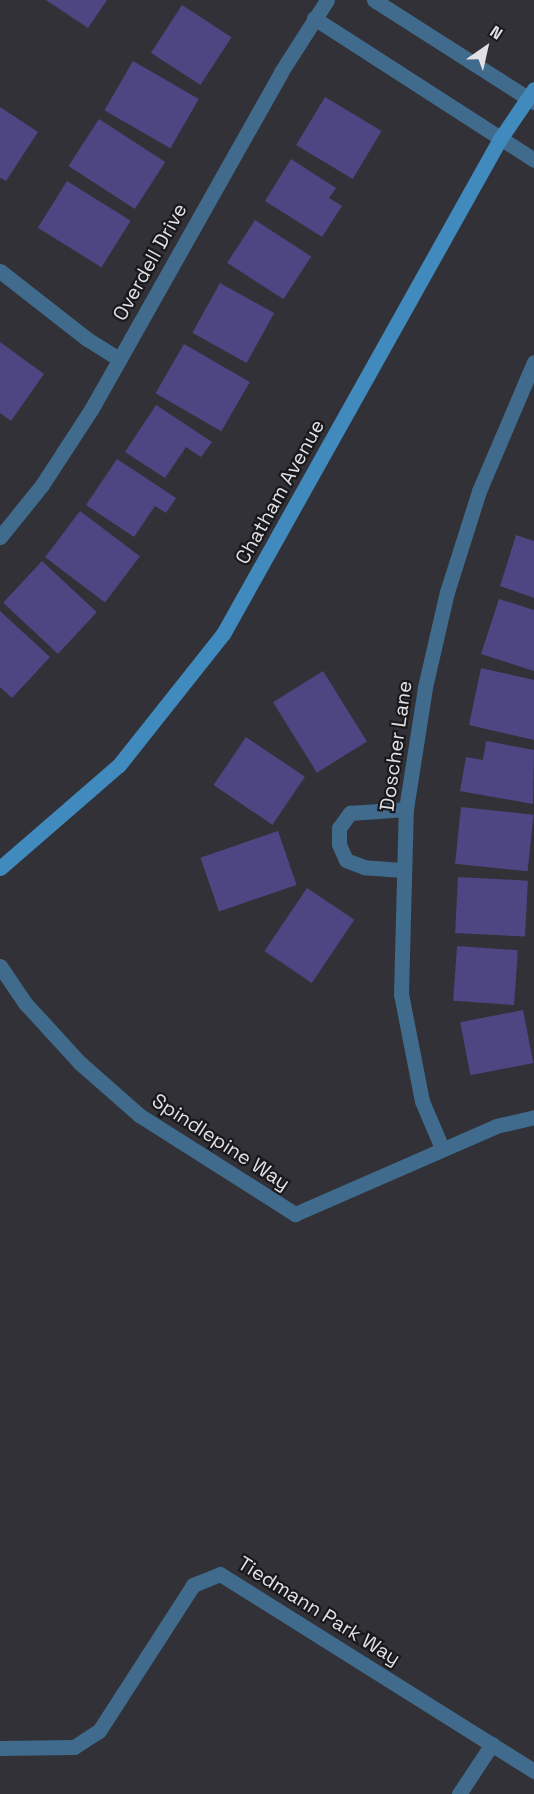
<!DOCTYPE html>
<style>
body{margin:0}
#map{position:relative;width:534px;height:1794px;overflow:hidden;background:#313137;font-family:"Space Grotesk",sans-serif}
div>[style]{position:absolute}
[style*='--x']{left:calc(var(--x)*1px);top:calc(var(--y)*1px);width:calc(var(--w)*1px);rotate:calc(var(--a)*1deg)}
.building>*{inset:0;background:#4e4683;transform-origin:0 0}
.street>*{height:15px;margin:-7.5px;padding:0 7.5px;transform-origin:7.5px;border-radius:7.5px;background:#406b8c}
.secondary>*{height:15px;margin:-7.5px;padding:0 7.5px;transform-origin:7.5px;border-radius:7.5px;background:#418abe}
span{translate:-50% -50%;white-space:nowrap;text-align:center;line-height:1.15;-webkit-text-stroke:4.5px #19191c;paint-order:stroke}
.street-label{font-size:20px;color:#e1e0e5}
.north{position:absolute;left:456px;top:18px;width:60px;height:60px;-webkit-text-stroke:4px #19191c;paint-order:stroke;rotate:34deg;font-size:16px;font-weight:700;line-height:24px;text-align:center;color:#e1e0e5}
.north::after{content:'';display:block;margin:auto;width:21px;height:27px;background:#e1e0e5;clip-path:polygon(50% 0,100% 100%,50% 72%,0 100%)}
</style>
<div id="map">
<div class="building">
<i style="clip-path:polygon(46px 0,107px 0,88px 28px)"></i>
<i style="left:182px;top:5px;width:59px;height:57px;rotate:33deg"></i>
<i style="left:133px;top:61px;width:76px;height:57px;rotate:30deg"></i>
<i style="left:325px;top:97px;width:66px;height:56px;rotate:31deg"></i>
<i style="clip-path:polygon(0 107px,38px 132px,6px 181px,0 178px)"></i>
<i style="left:99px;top:119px;width:79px;height:56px;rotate:33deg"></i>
<i style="clip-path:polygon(291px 159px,336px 188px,329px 198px,342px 206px,322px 237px,265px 201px)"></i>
<i style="left:67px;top:181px;width:75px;height:55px;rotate:32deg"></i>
<i style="left:255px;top:220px;width:67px;height:51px;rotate:33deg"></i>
<i style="left:220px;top:283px;width:62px;height:57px;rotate:29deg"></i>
<i style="clip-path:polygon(0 342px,44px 374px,11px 421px,0 413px)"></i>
<i style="left:184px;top:344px;width:76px;height:57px;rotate:30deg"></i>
<i style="clip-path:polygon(156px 405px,212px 442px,201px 457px,186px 447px,165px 478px,125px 452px)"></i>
<i style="clip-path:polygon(117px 459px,176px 498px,166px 513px,155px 506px,134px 537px,86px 505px)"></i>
<i style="left:80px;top:511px;width:75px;height:58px;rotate:37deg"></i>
<i style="clip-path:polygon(516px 535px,534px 541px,534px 598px,500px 586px)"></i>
<i style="left:42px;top:561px;width:75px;height:57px;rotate:43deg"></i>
<i style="clip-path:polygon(499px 599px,534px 610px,534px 671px,481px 654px)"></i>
<i style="clip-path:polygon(0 611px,50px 657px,12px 698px,0 687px)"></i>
<i style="clip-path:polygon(481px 668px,534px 680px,534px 740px,469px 725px)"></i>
<i style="left:323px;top:671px;width:83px;height:59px;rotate:58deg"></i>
<i style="left:246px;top:737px;width:71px;height:58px;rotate:34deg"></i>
<i style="clip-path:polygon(486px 741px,534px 750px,533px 804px,460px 791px,466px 757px,483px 760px)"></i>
<i style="left:461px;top:807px;width:73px;height:57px;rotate:6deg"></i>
<i style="left:278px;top:831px;width:57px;height:82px;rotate:71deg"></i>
<i style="left:458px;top:877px;width:70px;height:56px;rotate:3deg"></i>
<i style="left:307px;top:888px;width:57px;height:76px;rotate:34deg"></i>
<i style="left:457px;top:946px;width:61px;height:55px;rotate:4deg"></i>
<i style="left:523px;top:1010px;width:54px;height:64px;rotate:79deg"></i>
</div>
<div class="street">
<i style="--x:374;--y:0;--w:190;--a:32.5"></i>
<i style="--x:314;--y:18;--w:262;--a:32.8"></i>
<i style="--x:0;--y:271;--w:110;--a:38"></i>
<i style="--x:87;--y:339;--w:38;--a:32"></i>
<i style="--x:0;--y:537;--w:67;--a:-51.1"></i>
<i style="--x:42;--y:485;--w:92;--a:-57"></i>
<i style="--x:92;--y:408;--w:386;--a:-60.6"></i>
<i style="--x:281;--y:72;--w:85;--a:-57.4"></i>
<i style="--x:403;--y:870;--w:39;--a:-176"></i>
<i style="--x:364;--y:867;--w:19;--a:-159"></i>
<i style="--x:346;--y:860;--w:17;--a:-114"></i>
<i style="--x:339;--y:844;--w:16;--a:-90"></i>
<i style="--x:339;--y:828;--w:19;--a:-54"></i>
<i style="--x:350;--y:813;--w:56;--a:-4.1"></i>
<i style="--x:0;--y:966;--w:45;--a:56"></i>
<i style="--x:25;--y:1003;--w:81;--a:47.5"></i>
<i style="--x:80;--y:1063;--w:79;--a:41.4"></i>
<i style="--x:139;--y:1115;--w:185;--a:32.4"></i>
<i style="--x:295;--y:1214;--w:219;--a:-23.6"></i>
<i style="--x:496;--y:1126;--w:39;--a:-13"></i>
<i style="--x:442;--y:1148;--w:51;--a:-113.1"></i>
<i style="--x:422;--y:1101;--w:109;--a:-101.1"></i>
<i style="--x:401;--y:994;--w:185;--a:-88.5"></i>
<i style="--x:406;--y:809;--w:123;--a:-81.1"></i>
<i style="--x:425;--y:687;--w:98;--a:-77"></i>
<i style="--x:447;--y:592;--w:106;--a:-72.4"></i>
<i style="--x:479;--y:491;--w:140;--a:-66.9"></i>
<i style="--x:0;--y:1748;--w:74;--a:-0.8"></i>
<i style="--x:74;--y:1747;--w:30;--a:-33"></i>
<i style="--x:99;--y:1731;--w:174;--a:-57.2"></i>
<i style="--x:193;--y:1585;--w:29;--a:-22"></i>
<i style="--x:220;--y:1574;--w:371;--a:32.1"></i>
<i style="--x:459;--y:1794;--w:60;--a:-56.6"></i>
</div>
<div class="secondary">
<i style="--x:0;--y:868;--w:157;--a:-40.9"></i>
<i style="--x:119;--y:765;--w:167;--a:-51.6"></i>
<i style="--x:223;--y:634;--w:567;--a:-60.77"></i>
<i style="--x:500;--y:139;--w:60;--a:-55.8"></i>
</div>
<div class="street-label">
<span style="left:150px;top:262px;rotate:-61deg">Overdell Drive</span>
<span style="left:280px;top:492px;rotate:-61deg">Chatham Avenue</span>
<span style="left:396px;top:746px;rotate:-82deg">Doscher Lane</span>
<span style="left:221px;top:1142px;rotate:33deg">Spindlepine Way</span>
<span style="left:319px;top:1611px;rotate:32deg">Tiedmann Park Way</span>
</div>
<div class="north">N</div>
</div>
